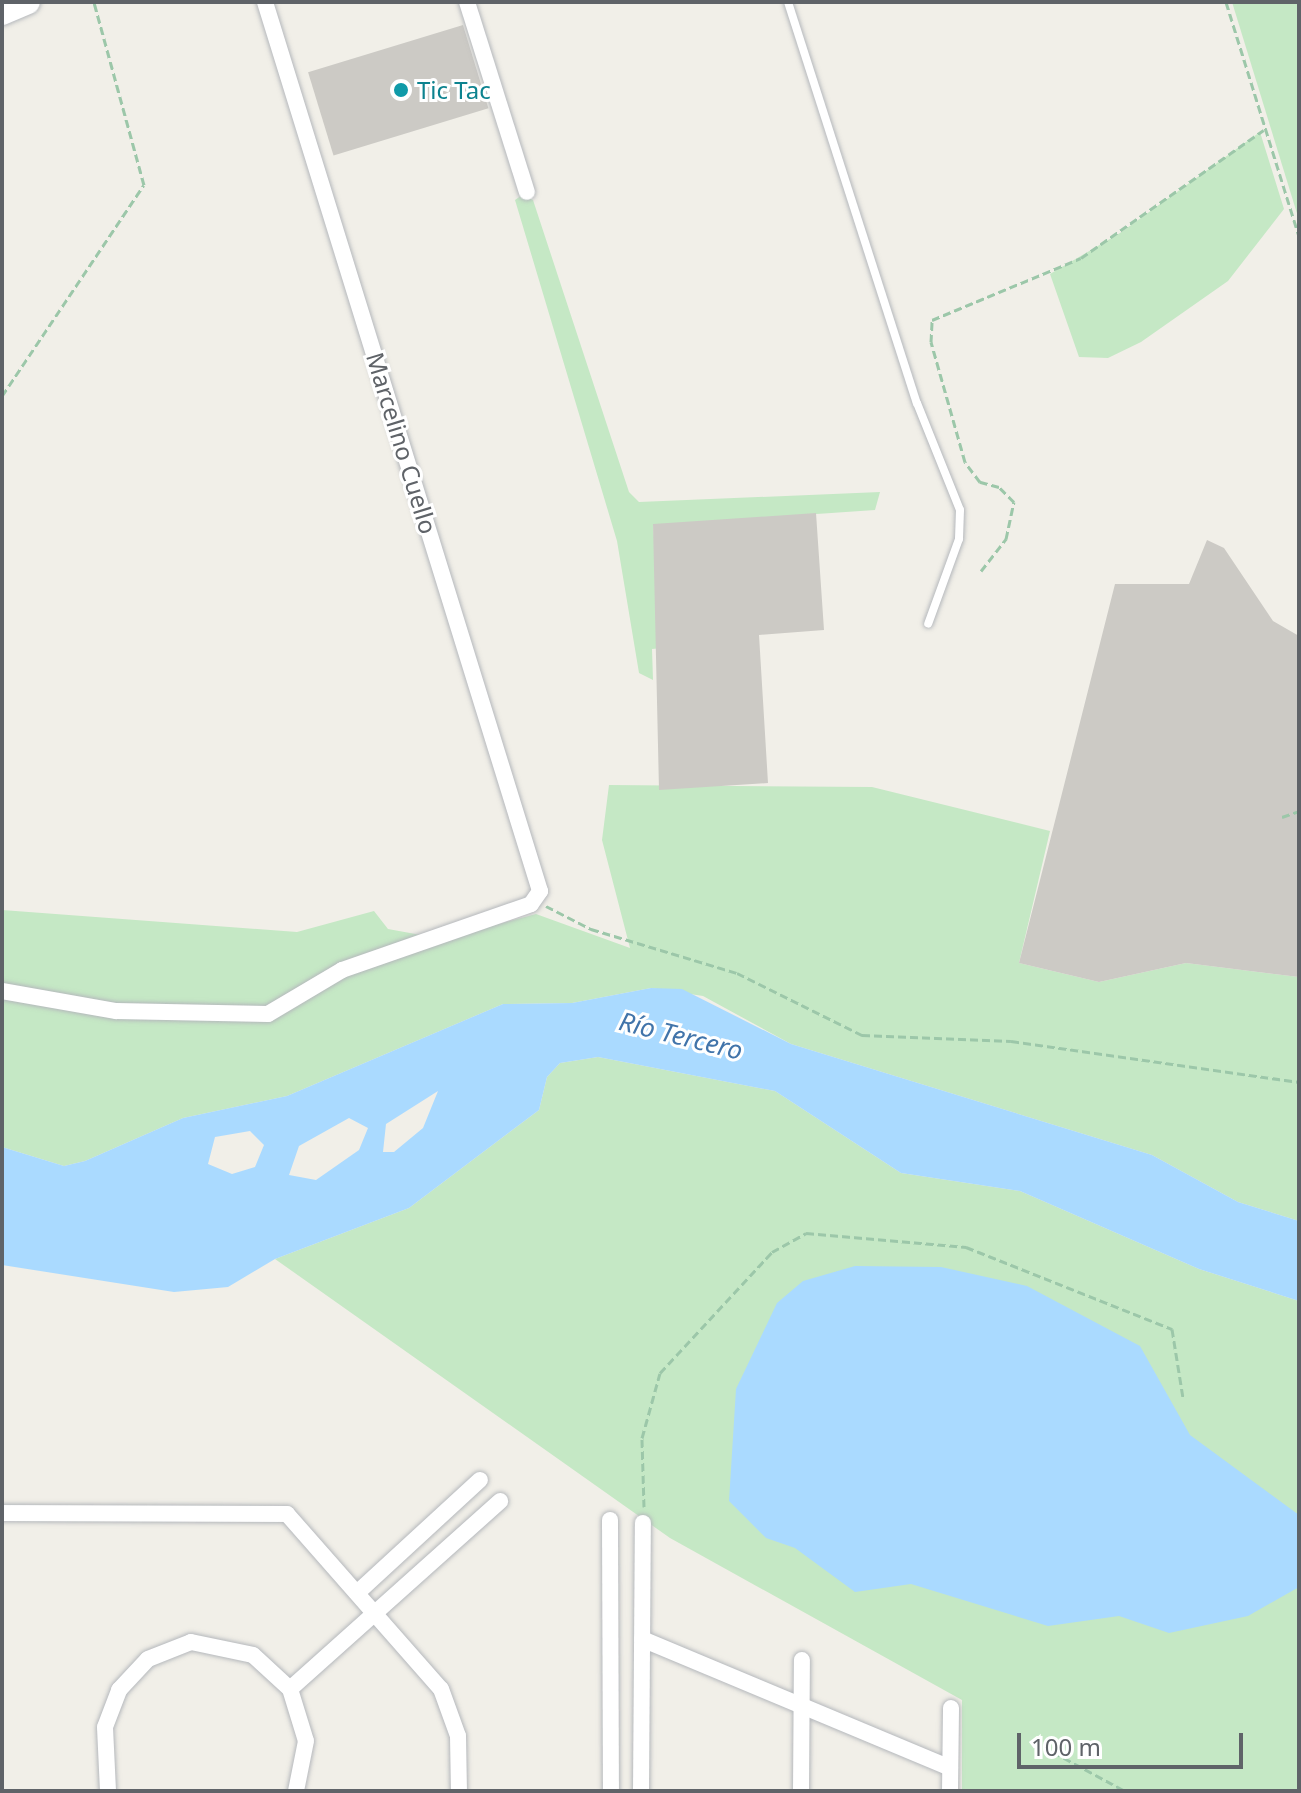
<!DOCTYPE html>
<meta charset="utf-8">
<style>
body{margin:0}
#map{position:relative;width:1301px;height:1793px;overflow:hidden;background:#f1efe8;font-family:"Noto Sans",sans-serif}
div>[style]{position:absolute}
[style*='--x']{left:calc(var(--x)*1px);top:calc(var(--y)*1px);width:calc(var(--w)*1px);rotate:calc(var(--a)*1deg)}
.green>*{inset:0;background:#c5e8c5}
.water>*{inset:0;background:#aadaff}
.building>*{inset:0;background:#cccac5;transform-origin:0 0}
.path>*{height:3px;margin-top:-1.5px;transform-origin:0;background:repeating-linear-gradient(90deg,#9cc7a9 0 8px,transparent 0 12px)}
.roads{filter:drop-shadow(0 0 2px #b5b8bc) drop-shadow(0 0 2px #b5b8bc)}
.service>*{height:8px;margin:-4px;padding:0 4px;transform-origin:4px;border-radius:4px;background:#fff}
.minor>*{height:16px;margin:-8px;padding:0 8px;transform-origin:8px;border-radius:8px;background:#fff}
.secondary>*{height:24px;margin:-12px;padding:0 12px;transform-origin:12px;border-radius:12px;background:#fff}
.dots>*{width:22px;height:22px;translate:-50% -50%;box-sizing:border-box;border:4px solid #fff;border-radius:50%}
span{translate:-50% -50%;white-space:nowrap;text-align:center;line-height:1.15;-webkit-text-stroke:6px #fff;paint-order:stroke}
.culture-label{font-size:24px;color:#0d838f}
.left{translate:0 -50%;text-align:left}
.street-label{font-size:24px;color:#5f6368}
.water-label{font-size:26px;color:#4174aa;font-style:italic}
.frame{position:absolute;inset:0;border:4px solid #5f6368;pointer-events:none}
.scale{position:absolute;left:1017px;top:1733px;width:226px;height:36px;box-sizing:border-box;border:4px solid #5f6368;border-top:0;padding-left:10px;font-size:24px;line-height:28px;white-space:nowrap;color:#5f6368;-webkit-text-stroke:6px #fff;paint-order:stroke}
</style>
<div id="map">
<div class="green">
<i style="clip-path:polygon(1232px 2px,1299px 2px,1299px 220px)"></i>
<i style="clip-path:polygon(1260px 132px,1284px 209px,1228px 281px,1141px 342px,1108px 358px,1079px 357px,1050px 274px,1120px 233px)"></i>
<i style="clip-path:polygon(522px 195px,533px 200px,629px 492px,639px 502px,880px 492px,875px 510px,653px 525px,663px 648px,652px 649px,653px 680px,639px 673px,617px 541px,515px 200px)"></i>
<i style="clip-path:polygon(609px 785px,872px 787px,1050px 831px,1019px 963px,1099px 982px,1186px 963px,1299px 977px,1299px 1221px,1238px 1202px,1152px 1155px,791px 1044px,703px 996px,651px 988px,572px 1003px,503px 1004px,287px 1096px,183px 1118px,85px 1161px,64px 1166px,2px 1147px,2px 910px,297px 932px,374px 911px,388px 929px,443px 939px,536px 914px,630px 948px,602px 840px)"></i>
<i style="clip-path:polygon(598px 1057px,775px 1091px,901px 1173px,1020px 1191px,1199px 1269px,1299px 1301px,1299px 1791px,962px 1791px,962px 1700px,670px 1538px,275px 1259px,409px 1208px,539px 1110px,547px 1077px,560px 1063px)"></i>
</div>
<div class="water">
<i style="clip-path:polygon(evenodd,651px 988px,682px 989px,791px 1044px,1152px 1155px,1238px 1202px,1299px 1221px,1299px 1301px,1199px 1269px,1020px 1191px,901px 1173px,775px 1091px,598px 1057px,560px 1063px,547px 1077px,539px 1110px,409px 1208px,275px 1259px,228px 1287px,174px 1292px,2px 1265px,2px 1147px,64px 1166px,85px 1161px,183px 1118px,287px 1096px,503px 1004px,572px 1003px,651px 988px,438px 1091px,423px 1128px,394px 1152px,383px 1152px,386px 1124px,438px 1091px,651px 988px,349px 1118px,368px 1128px,359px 1150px,316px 1180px,289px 1175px,299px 1146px,349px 1118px,651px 988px,250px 1131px,264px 1145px,255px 1167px,232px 1174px,208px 1164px,215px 1137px,250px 1131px)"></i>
<i style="clip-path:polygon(855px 1266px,941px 1267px,1027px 1286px,1140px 1346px,1190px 1435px,1299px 1515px,1299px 1587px,1248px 1616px,1169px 1633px,1119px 1616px,1048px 1626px,911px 1584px,855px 1592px,795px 1548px,766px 1538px,729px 1501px,736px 1389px,777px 1303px,803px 1281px)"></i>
</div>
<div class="building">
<i style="left:463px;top:25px;width:87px;height:162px;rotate:73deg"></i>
<i style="clip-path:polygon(816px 513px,824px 630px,759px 635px,768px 783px,659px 790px,653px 524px)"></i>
<i style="clip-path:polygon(1207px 540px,1224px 548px,1273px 621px,1299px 636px,1299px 977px,1186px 963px,1099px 982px,1019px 963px,1115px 584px,1189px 584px)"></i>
</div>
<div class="path">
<i style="--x:1226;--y:2;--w:246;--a:72.7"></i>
<i style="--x:2;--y:396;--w:254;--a:-56.1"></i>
<i style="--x:144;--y:185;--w:190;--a:-105.3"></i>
<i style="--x:981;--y:571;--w:41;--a:-52"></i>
<i style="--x:1006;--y:539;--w:38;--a:-78"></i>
<i style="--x:1014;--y:502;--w:21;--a:-135"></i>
<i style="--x:999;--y:487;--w:20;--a:-165"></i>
<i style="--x:980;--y:482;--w:25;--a:-127"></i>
<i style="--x:965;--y:462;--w:125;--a:-105.8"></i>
<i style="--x:931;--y:342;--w:22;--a:-87"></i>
<i style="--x:932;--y:320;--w:161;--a:-22.6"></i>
<i style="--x:1081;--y:258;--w:223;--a:-35"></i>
<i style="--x:1282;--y:817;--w:18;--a:-19"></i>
<i style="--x:546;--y:906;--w:51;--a:27.1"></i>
<i style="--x:591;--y:929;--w:152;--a:16.8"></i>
<i style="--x:737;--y:973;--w:140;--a:26.4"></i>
<i style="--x:862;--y:1035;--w:149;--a:2.3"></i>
<i style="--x:1011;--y:1041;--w:291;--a:8.1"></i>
<i style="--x:644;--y:1507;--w:69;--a:-91.7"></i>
<i style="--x:642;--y:1438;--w:67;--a:-74.5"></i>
<i style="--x:660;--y:1373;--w:165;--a:-47.2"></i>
<i style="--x:772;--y:1252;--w:39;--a:-29"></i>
<i style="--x:806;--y:1233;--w:161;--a:5"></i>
<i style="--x:966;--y:1247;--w:222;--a:21.7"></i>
<i style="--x:1172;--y:1329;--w:70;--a:80.9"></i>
<i style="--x:1053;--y:1752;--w:82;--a:28.4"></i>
</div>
<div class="roads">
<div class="service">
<i style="--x:788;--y:2;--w:421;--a:72.2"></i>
<i style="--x:917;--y:403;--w:115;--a:68.1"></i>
<i style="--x:960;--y:510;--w:29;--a:92"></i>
<i style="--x:959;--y:539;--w:90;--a:110"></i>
</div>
<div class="minor">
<i style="--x:467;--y:2;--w:199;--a:72.5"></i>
<i style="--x:2;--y:991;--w:116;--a:10"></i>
<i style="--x:116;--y:1011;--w:152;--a:1.1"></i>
<i style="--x:268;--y:1014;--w:86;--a:-30.7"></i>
<i style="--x:342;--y:970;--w:200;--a:-19.2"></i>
<i style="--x:531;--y:904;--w:16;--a:-55"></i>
<i style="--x:540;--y:891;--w:931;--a:-107.19"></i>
<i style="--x:2;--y:1513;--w:285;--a:0.2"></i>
<i style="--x:287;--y:1514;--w:233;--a:48.7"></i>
<i style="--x:441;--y:1689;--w:50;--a:70.1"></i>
<i style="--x:458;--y:1736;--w:55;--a:89"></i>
<i style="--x:610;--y:1520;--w:271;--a:89.8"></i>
<i style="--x:357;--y:1593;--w:167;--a:-42.6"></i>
<i style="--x:642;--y:1639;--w:334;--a:22.7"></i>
<i style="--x:290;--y:1689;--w:282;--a:-41.8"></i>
<i style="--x:108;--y:1791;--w:64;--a:-92.7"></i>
<i style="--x:105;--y:1727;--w:40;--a:-69"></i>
<i style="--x:119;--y:1690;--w:42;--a:-46.9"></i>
<i style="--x:148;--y:1659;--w:46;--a:-21.6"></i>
<i style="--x:191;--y:1642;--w:63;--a:11.8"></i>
<i style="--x:253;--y:1655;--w:50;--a:42.6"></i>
<i style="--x:290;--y:1689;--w:54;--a:72.9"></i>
<i style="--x:306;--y:1741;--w:51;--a:101.3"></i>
<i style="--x:641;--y:1791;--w:268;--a:-89.6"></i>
<i style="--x:801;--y:1791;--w:131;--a:-89.6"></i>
<i style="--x:950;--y:1791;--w:83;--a:-89.3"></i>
</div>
<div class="secondary">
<i style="--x:2;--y:13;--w:28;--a:-23"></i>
</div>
</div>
<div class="dots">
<i style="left:401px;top:90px;background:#0f9aa8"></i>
</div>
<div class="culture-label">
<span class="left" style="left:417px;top:90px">Tic Tac</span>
</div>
<div class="street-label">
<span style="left:402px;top:443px;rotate:73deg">Marcelino Cuello</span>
</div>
<div class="water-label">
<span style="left:681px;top:1036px;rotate:14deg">Río Tercero</span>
</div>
<div class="frame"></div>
<div class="scale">100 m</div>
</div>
